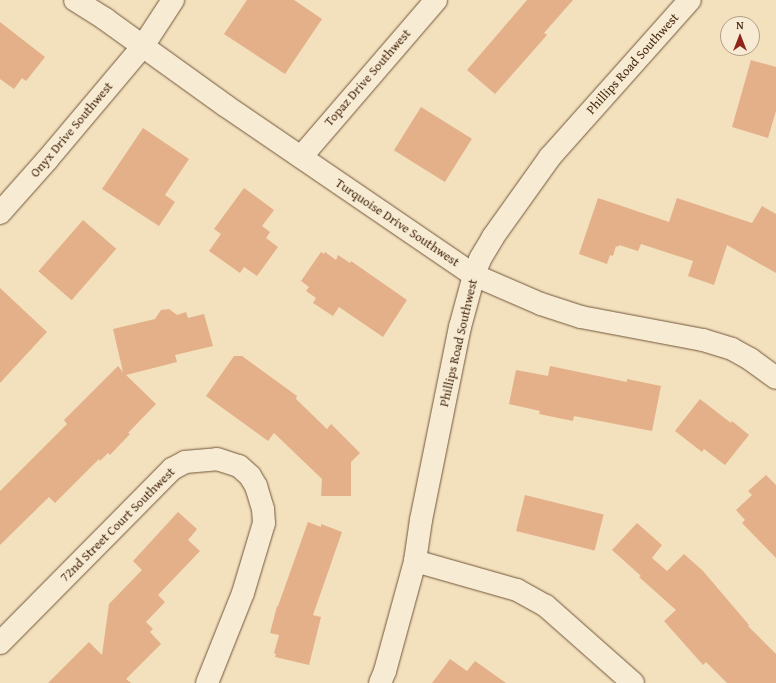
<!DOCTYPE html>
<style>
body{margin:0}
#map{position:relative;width:776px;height:683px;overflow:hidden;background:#f3e0bd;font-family:"Gentium Book Plus",serif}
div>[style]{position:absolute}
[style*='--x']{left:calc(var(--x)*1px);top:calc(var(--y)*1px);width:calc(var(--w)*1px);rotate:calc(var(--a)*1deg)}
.building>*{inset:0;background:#e3b08a;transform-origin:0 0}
.roads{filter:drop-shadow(0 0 1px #72573a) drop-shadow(0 0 1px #72573a)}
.minor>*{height:22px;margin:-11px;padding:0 11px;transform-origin:11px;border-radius:11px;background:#f7ebd4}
span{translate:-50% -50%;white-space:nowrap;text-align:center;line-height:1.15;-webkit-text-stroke:3.5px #f7ebd4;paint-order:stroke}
.street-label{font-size:13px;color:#47290f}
.north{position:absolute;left:720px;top:16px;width:40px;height:40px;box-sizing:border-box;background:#f7ebd4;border:1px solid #b19d85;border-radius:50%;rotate:0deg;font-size:11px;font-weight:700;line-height:16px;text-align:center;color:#47290f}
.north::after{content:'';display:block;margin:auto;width:14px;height:18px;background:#8f2418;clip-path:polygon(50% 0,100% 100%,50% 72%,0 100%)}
</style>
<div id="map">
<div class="building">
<i style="clip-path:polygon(247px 0,294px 0,322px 19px,285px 74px,224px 34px)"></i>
<i style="clip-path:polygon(527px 0,573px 0,544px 33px,547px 35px,495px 94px,467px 70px)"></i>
<i style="clip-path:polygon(0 22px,45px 57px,26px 81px,22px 78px,14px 89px,0 79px)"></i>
<i style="clip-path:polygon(751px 60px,776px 67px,776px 111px,768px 138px,732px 127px)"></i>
<i style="left:421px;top:107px;width:60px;height:51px;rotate:32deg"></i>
<i style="clip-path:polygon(143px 128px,189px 159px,165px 195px,175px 202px,159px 226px,102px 189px)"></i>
<i style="clip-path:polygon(244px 188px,274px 210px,262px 226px,270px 232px,266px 238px,278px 247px,257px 276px,244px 267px,240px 273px,209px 251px,221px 234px,214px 229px)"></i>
<i style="clip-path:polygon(598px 198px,669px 222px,677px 198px,752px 223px,762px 206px,776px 214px,776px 273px,727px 245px,714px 285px,688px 276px,693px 261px,641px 244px,638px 251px,619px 245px,618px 247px,616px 246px,613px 256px,610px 255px,607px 264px,579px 254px)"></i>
<i style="left:83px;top:220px;width:44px;height:68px;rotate:41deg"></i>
<i style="clip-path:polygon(321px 252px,324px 254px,325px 252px,336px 260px,338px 255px,350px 263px,351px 261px,407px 300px,383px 337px,339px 307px,333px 316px,313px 303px,316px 298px,306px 291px,309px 287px,301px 281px)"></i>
<i style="clip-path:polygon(0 288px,47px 332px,0 383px)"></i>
<i style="clip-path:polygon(169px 309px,177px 315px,186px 312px,188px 318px,204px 314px,213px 346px,175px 355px,177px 362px,126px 375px,156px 404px,128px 433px,130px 434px,110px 455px,108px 453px,100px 461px,99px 459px,55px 503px,49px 497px,0 545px,0 491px,67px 424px,64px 420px,118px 366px,123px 372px,113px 329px,155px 319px,161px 310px)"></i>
<i style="clip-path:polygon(234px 356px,242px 356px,297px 396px,296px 399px,327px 429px,331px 424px,360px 453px,351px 462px,351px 496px,321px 496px,322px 479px,274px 433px,268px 441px,206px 396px)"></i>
<i style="clip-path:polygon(550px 366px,627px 382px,627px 379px,661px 386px,652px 431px,574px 416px,573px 421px,539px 414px,540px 411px,509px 404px,516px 370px,548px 376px)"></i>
<i style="clip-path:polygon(700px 399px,731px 423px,732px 421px,749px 435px,725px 465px,704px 449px,702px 452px,675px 431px)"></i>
<i style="clip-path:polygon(766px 475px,776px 485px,776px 558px,742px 523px,745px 520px,736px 510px,752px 495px,748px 491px)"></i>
<i style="left:525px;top:495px;width:81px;height:37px;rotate:14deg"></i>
<i style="clip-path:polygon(178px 512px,197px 529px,188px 540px,200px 551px,158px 595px,165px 602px,146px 622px,153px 629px,150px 632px,161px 644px,126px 679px,131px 683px,48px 683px,89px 642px,102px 655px,109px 604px,142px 570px,133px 561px)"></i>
<i style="clip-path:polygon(308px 522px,321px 527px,321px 524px,342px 532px,313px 615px,321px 617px,309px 665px,275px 657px,276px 654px,274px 653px,279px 635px,270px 633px,277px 606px,278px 606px)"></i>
<i style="clip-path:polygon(637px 523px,662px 545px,652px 558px,667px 571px,684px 554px,703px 571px,749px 625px,748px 626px,776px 654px,776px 683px,727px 683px,706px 662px,703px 665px,664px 621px,676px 610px,639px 577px,641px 576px,612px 550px)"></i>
<i style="clip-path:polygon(450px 659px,467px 671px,475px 661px,506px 683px,432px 683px)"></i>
</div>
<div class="roads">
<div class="minor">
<i style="--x:75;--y:0;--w:36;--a:32"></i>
<i style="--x:105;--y:19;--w:149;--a:35.7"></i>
<i style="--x:226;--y:106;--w:300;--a:34.3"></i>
<i style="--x:474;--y:275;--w:73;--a:23.4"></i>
<i style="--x:541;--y:304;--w:42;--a:18"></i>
<i style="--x:581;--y:317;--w:124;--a:10.7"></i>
<i style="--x:703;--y:340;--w:30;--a:17"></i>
<i style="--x:732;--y:349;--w:21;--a:29"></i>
<i style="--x:750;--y:359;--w:32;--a:36"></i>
<i style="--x:301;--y:157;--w:207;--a:-49.3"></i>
<i style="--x:0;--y:213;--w:71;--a:-48.4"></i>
<i style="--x:47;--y:160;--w:149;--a:-49.9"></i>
<i style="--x:143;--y:46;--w:55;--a:-56.9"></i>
<i style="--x:415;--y:561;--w:106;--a:15.9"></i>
<i style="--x:517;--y:590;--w:33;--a:29"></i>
<i style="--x:546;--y:606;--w:116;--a:41.5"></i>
<i style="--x:0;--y:643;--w:245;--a:-45.3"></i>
<i style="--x:172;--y:469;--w:15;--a:-28"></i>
<i style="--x:185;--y:462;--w:32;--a:-5"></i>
<i style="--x:217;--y:459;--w:23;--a:18"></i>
<i style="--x:239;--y:466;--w:15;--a:42"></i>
<i style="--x:250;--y:476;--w:12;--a:59"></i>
<i style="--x:256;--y:486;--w:24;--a:73"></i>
<i style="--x:263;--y:509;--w:14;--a:86"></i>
<i style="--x:264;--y:523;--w:73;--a:106.7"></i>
<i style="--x:243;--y:593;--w:97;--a:111.8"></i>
<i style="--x:380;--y:683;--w:13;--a:-67"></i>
<i style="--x:385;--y:671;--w:114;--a:-74.7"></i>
<i style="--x:415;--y:561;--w:41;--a:-81.7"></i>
<i style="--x:421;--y:520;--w:197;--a:-78.6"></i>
<i style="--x:460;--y:327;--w:54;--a:-74.9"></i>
<i style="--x:474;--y:275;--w:17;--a:-69"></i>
<i style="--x:480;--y:259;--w:26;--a:-59"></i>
<i style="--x:493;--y:237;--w:98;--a:-54.5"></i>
<i style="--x:550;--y:157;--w:210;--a:-48.3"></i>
</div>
</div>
<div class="street-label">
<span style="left:633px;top:64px;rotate:-48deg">Phillips Road Southwest</span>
<span style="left:368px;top:78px;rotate:-49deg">Topaz Drive Southwest</span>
<span style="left:72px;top:130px;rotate:-50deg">Onyx Drive Southwest</span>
<span style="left:397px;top:223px;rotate:34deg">Turquoise Drive Southwest</span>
<span style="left:459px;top:343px;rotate:-77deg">Phillips Road Southwest</span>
<span style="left:118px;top:525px;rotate:-45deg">72nd Street Court Southwest</span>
</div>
<div class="north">N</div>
</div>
